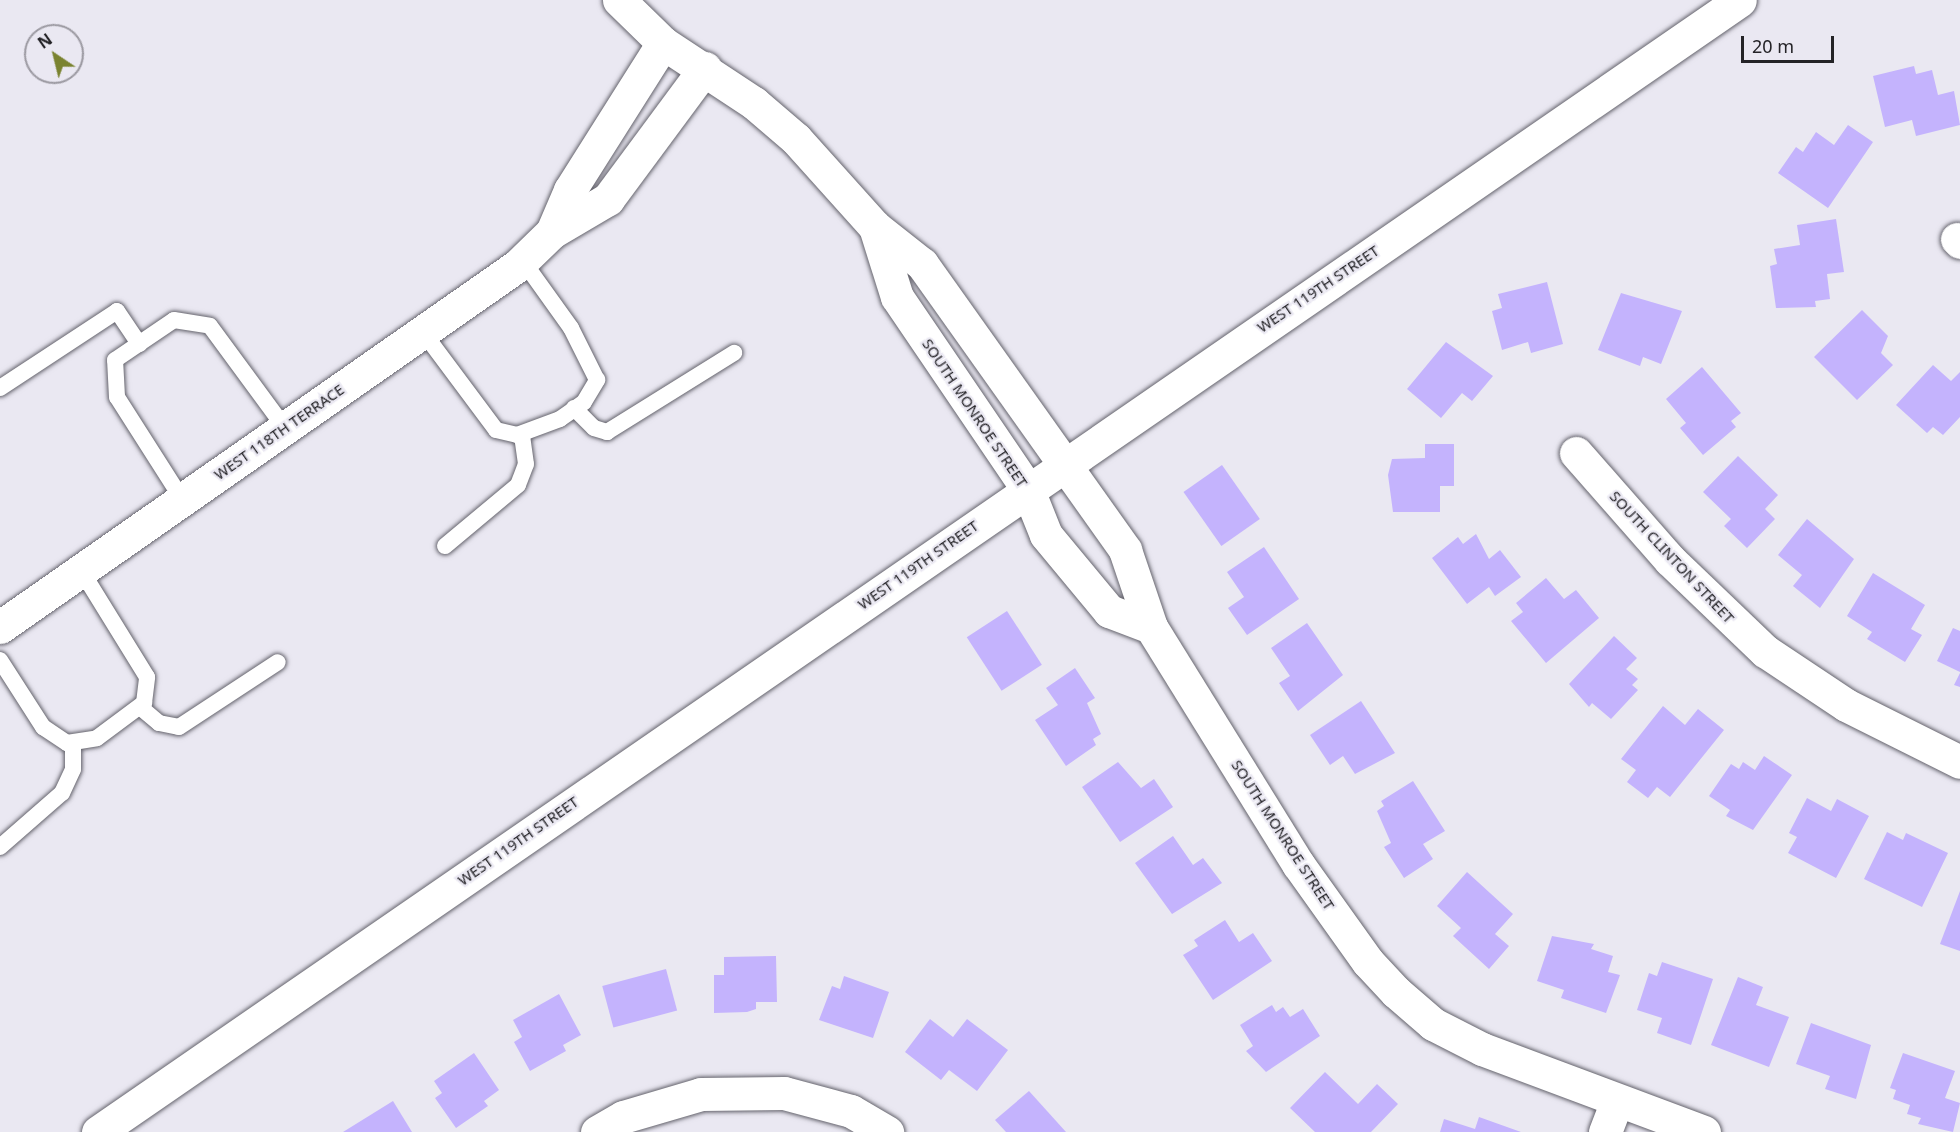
<!DOCTYPE html>
<style>
body{margin:0}
#map{position:relative;width:1960px;height:1132px;overflow:hidden;background:#eae8f2;font-family:"Noto Sans",sans-serif}
div>[style]{position:absolute}
[style*='--x']{left:calc(var(--x)*1px);top:calc(var(--y)*1px);width:calc(var(--w)*1px);rotate:calc(var(--a)*1deg)}
.building>*{inset:0;background:#c4b3fd;transform-origin:0 0}
.roads{filter:drop-shadow(0 0 2px #64636c) drop-shadow(0 0 2px #64636c)}
.lane>*{height:16px;margin:-8px;padding:0 8px;transform-origin:8px;border-radius:8px;background:#fff}
.street>*{height:33px;margin:-16.5px;padding:0 16.5px;transform-origin:16.5px;border-radius:16.5px;background:#fff}
.secondary>*{height:33px;margin:-16.5px;padding:0 16.5px;transform-origin:16.5px;border-radius:16.5px;background:#fff}
span{translate:-50% -50%;white-space:nowrap;text-align:center;line-height:1.15;-webkit-text-stroke:4.5px #eae8f2;paint-order:stroke}
.street-label{font-size:15px;color:#242327}
.north{position:absolute;left:24px;top:24px;width:60px;height:60px;box-sizing:border-box;background:#eae8f2;border:2px solid #9b99a1;border-radius:50%;rotate:325deg;font-size:16px;font-weight:700;line-height:24px;text-align:center;color:#242327}
.north::after{content:'';display:block;margin:auto;width:21px;height:27px;background:#7a8330;clip-path:polygon(50% 0,100% 100%,50% 72%,0 100%)}
.scale{position:absolute;left:1741px;top:36px;width:93px;height:27px;box-sizing:border-box;border:3px solid #242327;border-top:0;padding-left:8px;font-size:18px;line-height:21px;white-space:nowrap;color:#242327;-webkit-text-stroke:4px #eae8f2;paint-order:stroke}
</style>
<div id="map">
<div class="building">
<i style="clip-path:polygon(1914px 66px,1916px 74px,1932px 70px,1938px 95px,1954px 91px,1960px 125px,1916px 136px,1912px 120px,1885px 127px,1873px 76px)"></i>
<i style="clip-path:polygon(1848px 125px,1873px 142px,1828px 208px,1778px 173px,1796px 147px,1803px 152px,1816px 132px,1834px 145px)"></i>
<i style="clip-path:polygon(1836px 219px,1844px 272px,1827px 274px,1830px 299px,1815px 301px,1816px 307px,1776px 308px,1770px 266px,1777px 264px,1774px 249px,1800px 245px,1797px 225px)"></i>
<i style="clip-path:polygon(1547px 282px,1563px 344px,1531px 353px,1528px 342px,1502px 350px,1492px 311px,1502px 308px,1498px 294px)"></i>
<i style="clip-path:polygon(1621px 293px,1682px 311px,1661px 364px,1643px 357px,1640px 366px,1598px 350px)"></i>
<i style="clip-path:polygon(1862px 310px,1888px 336px,1881px 353px,1893px 365px,1857px 400px,1814px 357px)"></i>
<i style="clip-path:polygon(1446px 342px,1493px 376px,1472px 401px,1462px 393px,1441px 418px,1407px 389px)"></i>
<i style="clip-path:polygon(1933px 365px,1951px 381px,1960px 372px,1960px 417px,1943px 435px,1933px 427px,1927px 433px,1896px 405px)"></i>
<i style="clip-path:polygon(1702px 367px,1741px 413px,1731px 421px,1736px 427px,1703px 455px,1680px 428px,1686px 423px,1666px 399px)"></i>
<i style="clip-path:polygon(1425px 444px,1454px 444px,1454px 486px,1440px 486px,1440px 512px,1393px 512px,1388px 475px,1392px 459px,1425px 458px)"></i>
<i style="clip-path:polygon(1738px 456px,1778px 495px,1765px 509px,1775px 519px,1747px 548px,1724px 526px,1731px 519px,1703px 492px)"></i>
<i style="left:1222px;top:465px;width:66px;height:47px;rotate:55deg"></i>
<i style="clip-path:polygon(1807px 519px,1854px 559px,1820px 608px,1793px 586px,1802px 575px,1778px 555px)"></i>
<i style="clip-path:polygon(1476px 534px,1489px 559px,1500px 550px,1521px 577px,1495px 596px,1489px 587px,1467px 604px,1432px 558px,1458px 537px,1463px 544px)"></i>
<i style="clip-path:polygon(1264px 547px,1299px 599px,1247px 635px,1228px 608px,1244px 597px,1227px 572px)"></i>
<i style="clip-path:polygon(1873px 573px,1925px 605px,1911px 629px,1922px 635px,1905px 662px,1867px 639px,1872px 632px,1847px 616px)"></i>
<i style="clip-path:polygon(1546px 578px,1564px 599px,1576px 590px,1599px 618px,1546px 663px,1511px 621px,1523px 612px,1516px 603px)"></i>
<i style="left:1007px;top:611px;width:64px;height:48px;rotate:57deg"></i>
<i style="clip-path:polygon(1307px 623px,1343px 675px,1298px 711px,1279px 683px,1290px 676px,1271px 648px)"></i>
<i style="clip-path:polygon(1953px 628px,1960px 631px,1960px 672px,1937px 661px)"></i>
<i style="clip-path:polygon(1614px 636px,1637px 658px,1626px 669px,1638px 679px,1632px 685px,1638px 690px,1611px 719px,1592px 703px,1589px 707px,1569px 684px)"></i>
<i style="clip-path:polygon(1075px 668px,1095px 698px,1087px 703px,1101px 734px,1093px 739px,1096px 745px,1066px 766px,1035px 720px,1058px 705px,1046px 688px)"></i>
<i style="clip-path:polygon(1960px 673px,1960px 687px,1954px 685px)"></i>
<i style="clip-path:polygon(1361px 701px,1395px 753px,1355px 774px,1343px 756px,1330px 765px,1310px 735px)"></i>
<i style="clip-path:polygon(1663px 706px,1685px 725px,1698px 709px,1724px 730px,1670px 797px,1657px 787px,1648px 798px,1627px 782px,1636px 770px,1621px 759px)"></i>
<i style="clip-path:polygon(1764px 756px,1792px 775px,1753px 830px,1726px 816px,1730px 810px,1709px 796px,1731px 764px,1739px 769px,1743px 762px,1755px 770px)"></i>
<i style="clip-path:polygon(1118px 762px,1141px 788px,1154px 779px,1173px 807px,1120px 842px,1082px 787px)"></i>
<i style="clip-path:polygon(1413px 781px,1445px 831px,1423px 844px,1433px 859px,1404px 878px,1384px 847px,1391px 843px,1377px 811px,1384px 806px,1381px 801px)"></i>
<i style="clip-path:polygon(1807px 798px,1831px 811px,1837px 799px,1869px 816px,1836px 878px,1788px 853px,1797px 837px,1789px 833px)"></i>
<i style="clip-path:polygon(1887px 832px,1903px 840px,1906px 833px,1948px 853px,1922px 907px,1864px 879px)"></i>
<i style="clip-path:polygon(1173px 836px,1193px 865px,1203px 858px,1222px 883px,1172px 914px,1135px 863px)"></i>
<i style="clip-path:polygon(1467px 872px,1513px 914px,1495px 934px,1509px 946px,1489px 969px,1453px 936px,1461px 928px,1437px 906px)"></i>
<i style="clip-path:polygon(1960px 891px,1960px 951px,1940px 944px)"></i>
<i style="clip-path:polygon(1225px 920px,1239px 942px,1253px 933px,1272px 961px,1213px 1000px,1183px 955px,1198px 946px,1194px 940px)"></i>
<i style="clip-path:polygon(1552px 936px,1594px 944px,1591px 949px,1613px 956px,1608px 972px,1620px 975px,1606px 1013px,1561px 998px,1564px 990px,1537px 981px)"></i>
<i style="clip-path:polygon(776px 956px,777px 1002px,756px 1002px,756px 1009px,747px 1012px,714px 1013px,714px 975px,724px 975px,724px 957px)"></i>
<i style="clip-path:polygon(1662px 962px,1713px 979px,1691px 1045px,1657px 1033px,1662px 1018px,1637px 1010px,1649px 973px,1657px 976px)"></i>
<i style="left:666px;top:969px;width:43px;height:66px;rotate:75deg"></i>
<i style="clip-path:polygon(844px 976px,889px 992px,873px 1038px,819px 1020px,832px 986px,840px 989px)"></i>
<i style="clip-path:polygon(1738px 977px,1763px 987px,1756px 1005px,1789px 1017px,1769px 1067px,1711px 1045px)"></i>
<i style="clip-path:polygon(559px 994px,581px 1035px,563px 1045px,566px 1051px,530px 1071px,514px 1042px,522px 1037px,513px 1020px)"></i>
<i style="clip-path:polygon(1272px 1005px,1276px 1012px,1283px 1007px,1290px 1017px,1303px 1009px,1320px 1036px,1266px 1072px,1246px 1051px,1253px 1046px,1240px 1025px)"></i>
<i style="clip-path:polygon(930px 1019px,953px 1037px,967px 1019px,1008px 1050px,977px 1091px,949px 1070px,941px 1080px,905px 1052px)"></i>
<i style="clip-path:polygon(1811px 1023px,1871px 1045px,1856px 1099px,1825px 1089px,1830px 1076px,1796px 1064px)"></i>
<i style="clip-path:polygon(474px 1053px,499px 1090px,484px 1101px,488px 1106px,456px 1128px,435px 1098px,442px 1093px,434px 1081px)"></i>
<i style="clip-path:polygon(1903px 1053px,1955px 1071px,1945px 1098px,1960px 1103px,1953px 1132px,1918px 1124px,1921px 1118px,1907px 1114px,1910px 1105px,1893px 1099px,1896px 1090px,1890px 1088px)"></i>
<i style="clip-path:polygon(1325px 1072px,1358px 1104px,1377px 1084px,1398px 1104px,1371px 1132px,1315px 1132px,1290px 1108px)"></i>
<i style="clip-path:polygon(1029px 1091px,1066px 1132px,1006px 1132px,995px 1120px)"></i>
<i style="clip-path:polygon(393px 1101px,412px 1132px,343px 1132px)"></i>
<i style="clip-path:polygon(1479px 1117px,1521px 1132px,1440px 1132px,1444px 1119px,1475px 1129px)"></i>
</div>
<div class="roads">
<div class="lane">
<i style="--x:423;--y:332;--w:122;--a:53.3"></i>
<i style="--x:496;--y:430;--w:22;--a:13"></i>
<i style="--x:517;--y:435;--w:46;--a:-20.4"></i>
<i style="--x:560;--y:419;--w:29;--a:-35"></i>
<i style="--x:584;--y:402;--w:26;--a:-59"></i>
<i style="--x:597;--y:380;--w:58;--a:-116.6"></i>
<i style="--x:571;--y:328;--w:82;--a:-125.6"></i>
<i style="--x:0;--y:388;--w:140;--a:-33.3"></i>
<i style="--x:117;--y:311;--w:40;--a:56"></i>
<i style="--x:574;--y:408;--w:28;--a:45"></i>
<i style="--x:594;--y:428;--w:14;--a:17"></i>
<i style="--x:607;--y:432;--w:150;--a:-31.9"></i>
<i style="--x:182;--y:499;--w:121;--a:-122.5"></i>
<i style="--x:117;--y:397;--w:37;--a:-93"></i>
<i style="--x:115;--y:360;--w:71;--a:-34.1"></i>
<i style="--x:174;--y:320;--w:36;--a:9"></i>
<i style="--x:210;--y:326;--w:127;--a:53.7"></i>
<i style="--x:445;--y:546;--w:95;--a:-39.9"></i>
<i style="--x:518;--y:485;--w:22;--a:-69"></i>
<i style="--x:526;--y:464;--w:30;--a:-98"></i>
<i style="--x:0;--y:660;--w:80;--a:57.3"></i>
<i style="--x:43;--y:727;--w:29;--a:34"></i>
<i style="--x:67;--y:743;--w:30;--a:-9"></i>
<i style="--x:97;--y:738;--w:59;--a:-36.7"></i>
<i style="--x:144;--y:703;--w:26;--a:-83"></i>
<i style="--x:147;--y:677;--w:126;--a:-121.7"></i>
<i style="--x:140;--y:707;--w:25;--a:40"></i>
<i style="--x:159;--y:723;--w:20;--a:11"></i>
<i style="--x:179;--y:727;--w:118;--a:-33.3"></i>
<i style="--x:0;--y:847;--w:82;--a:-41.1"></i>
<i style="--x:62;--y:793;--w:26;--a:-65"></i>
<i style="--x:73;--y:769;--w:26;--a:-90"></i>
</div>
<div class="street">
<i style="--x:619;--y:0;--w:62;--a:44.3"></i>
<i style="--x:663;--y:43;--w:109;--a:33.4"></i>
<i style="--x:754;--y:103;--w:55;--a:40.6"></i>
<i style="--x:796;--y:139;--w:118;--a:48.1"></i>
<i style="--x:875;--y:227;--w:60;--a:38.2"></i>
<i style="--x:922;--y:264;--w:351;--a:54.6"></i>
<i style="--x:1125;--y:550;--w:81;--a:71.3"></i>
<i style="--x:1151;--y:627;--w:279;--a:58.2"></i>
<i style="--x:1298;--y:864;--w:120;--a:54.5"></i>
<i style="--x:1368;--y:962;--w:41;--a:47"></i>
<i style="--x:1396;--y:992;--w:49;--a:40.9"></i>
<i style="--x:1433;--y:1024;--w:55;--a:27"></i>
<i style="--x:1482;--y:1049;--w:237;--a:20.5"></i>
<i style="--x:875;--y:227;--w:73;--a:72.6"></i>
<i style="--x:897;--y:297;--w:233;--a:55.8"></i>
<i style="--x:1028;--y:490;--w:48;--a:68.2"></i>
<i style="--x:1046;--y:535;--w:99;--a:50.3"></i>
<i style="--x:1109;--y:611;--w:45;--a:20.9"></i>
<i style="--x:552;--y:232;--w:46;--a:-66.8"></i>
<i style="--x:570;--y:190;--w:174;--a:-57.7"></i>
<i style="--x:1957;--y:239;--w:4;--a:45"></i>
<i style="--x:1576;--y:453;--w:142;--a:48.7"></i>
<i style="--x:1670;--y:560;--w:132;--a:43.8"></i>
<i style="--x:1765;--y:651;--w:97;--a:33.7"></i>
<i style="--x:1846;--y:705;--w:127;--a:26.6"></i>
<i style="--x:0;--y:627;--w:631;--a:-34.93"></i>
<i style="--x:517;--y:266;--w:49;--a:-44.2"></i>
<i style="--x:552;--y:232;--w:65;--a:-30.5"></i>
<i style="--x:608;--y:199;--w:163;--a:-53.5"></i>
<i style="--x:597;--y:1132;--w:30;--a:-30"></i>
<i style="--x:623;--y:1117;--w:81;--a:-16.4"></i>
<i style="--x:701;--y:1094;--w:83;--a:-0.7"></i>
<i style="--x:784;--y:1093;--w:69;--a:15"></i>
<i style="--x:851;--y:1111;--w:42;--a:30.3"></i>
<i style="--x:1605;--y:1132;--w:33;--a:-69"></i>
</div>
<div class="secondary">
<i style="--x:98;--y:1132;--w:1994;--a:-34.58"></i>
</div>
</div>
<div class="street-label">
<span style="left:1318px;top:289px;rotate:-34deg">WEST 119TH STREET</span>
<span style="left:975px;top:413px;rotate:56deg">SOUTH MONROE STREET</span>
<span style="left:279px;top:432px;rotate:-35deg">WEST 118TH TERRACE</span>
<span style="left:1672px;top:557px;rotate:47deg">SOUTH CLINTON STREET</span>
<span style="left:918px;top:565px;rotate:-35deg">WEST 119TH STREET</span>
<span style="left:1283px;top:835px;rotate:57deg">SOUTH MONROE STREET</span>
<span style="left:518px;top:841px;rotate:-35deg">WEST 119TH STREET</span>
</div>
<div class="north">N</div>
<div class="scale">20 m</div>
</div>
